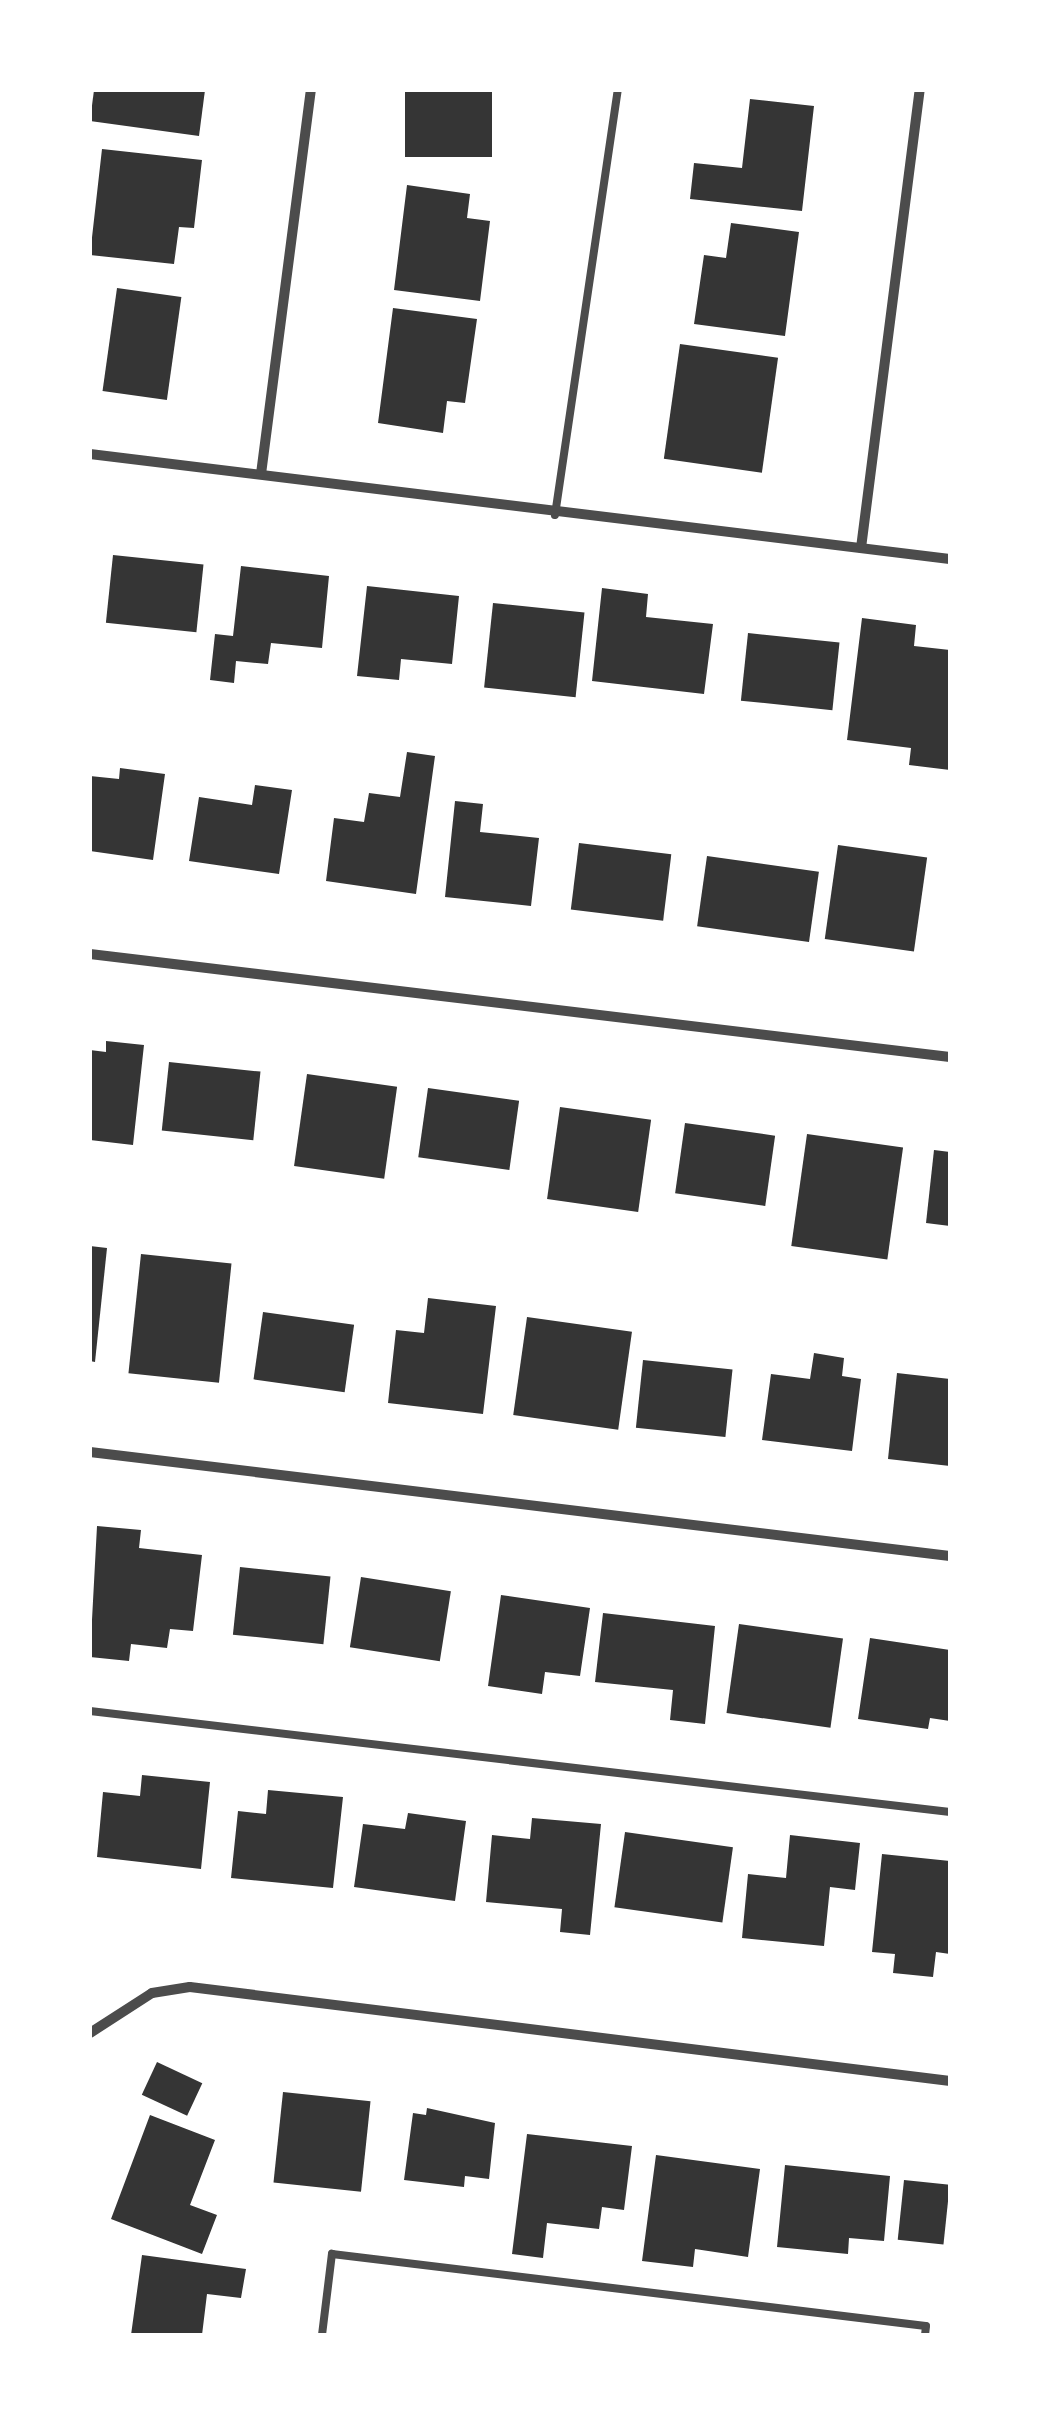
<!DOCTYPE html>
<style>
body{margin:0}
#map{position:relative;width:1040px;height:2425px;overflow:hidden;background:#fff;font-family:"Open Sans",sans-serif}
div>[style]{position:absolute}
[style*='--x']{left:calc(var(--x)*1px);top:calc(var(--y)*1px);width:calc(var(--w)*1px);rotate:calc(var(--a)*1deg)}
.building>*{inset:0;background:#353535;transform-origin:0 0}
.service>*{height:8px;margin:-4px;padding:0 4px;transform-origin:4px;border-radius:4px;background:#4c4c4c}
.minor>*{height:10px;margin:-5px;padding:0 5px;transform-origin:5px;border-radius:5px;background:#4c4c4c}
span{translate:-50% -50%;white-space:nowrap;text-align:center;line-height:1.15;-webkit-text-stroke:10px #fff;paint-order:stroke}
.frame{position:absolute;inset:0;border:92px solid #fff;pointer-events:none}
</style>
<div id="map">
<div class="building">
<i style="clip-path:polygon(94px 90px,205px 90px,199px 136px,90px 121px)"></i>
<i style="left:405px;top:90px;width:87px;height:67px"></i>
<i style="clip-path:polygon(750px 99px,814px 106px,802px 211px,690px 199px,694px 163px,742px 168px)"></i>
<i style="clip-path:polygon(102px 149px,202px 160px,194px 228px,179px 227px,174px 264px,90px 255px)"></i>
<i style="clip-path:polygon(407px 185px,470px 194px,467px 218px,490px 221px,480px 301px,394px 290px)"></i>
<i style="clip-path:polygon(731px 223px,799px 232px,785px 336px,694px 324px,704px 255px,726px 258px)"></i>
<i style="left:117px;top:288px;width:65px;height:104px;rotate:8deg"></i>
<i style="clip-path:polygon(393px 308px,477px 319px,465px 403px,447px 401px,443px 433px,378px 423px)"></i>
<i style="left:680px;top:344px;width:99px;height:116px;rotate:8deg"></i>
<i style="left:113px;top:555px;width:91px;height:68px;rotate:6deg"></i>
<i style="clip-path:polygon(241px 566px,329px 576px,322px 648px,271px 643px,268px 664px,236px 661px,234px 683px,210px 680px,215px 634px,233px 636px)"></i>
<i style="clip-path:polygon(367px 586px,459px 596px,452px 664px,401px 659px,399px 680px,357px 676px)"></i>
<i style="clip-path:polygon(602px 588px,648px 594px,646px 617px,713px 624px,704px 694px,592px 681px)"></i>
<i style="left:493px;top:603px;width:92px;height:85px;rotate:6deg"></i>
<i style="clip-path:polygon(862px 618px,916px 625px,914px 646px,950px 650px,950px 770px,909px 765px,911px 748px,847px 740px)"></i>
<i style="left:748px;top:633px;width:92px;height:68px;rotate:6deg"></i>
<i style="clip-path:polygon(407px 752px,435px 756px,416px 894px,326px 881px,334px 818px,364px 822px,369px 793px,400px 797px)"></i>
<i style="clip-path:polygon(120px 768px,165px 774px,153px 860px,90px 851px,90px 776px,119px 779px)"></i>
<i style="clip-path:polygon(255px 785px,292px 790px,279px 874px,189px 861px,199px 797px,252px 805px)"></i>
<i style="clip-path:polygon(455px 801px,483px 804px,480px 832px,539px 838px,531px 906px,445px 897px)"></i>
<i style="left:579px;top:843px;width:93px;height:67px;rotate:7deg"></i>
<i style="left:838px;top:845px;width:90px;height:95px;rotate:8deg"></i>
<i style="left:707px;top:856px;width:113px;height:71px;rotate:8deg"></i>
<i style="clip-path:polygon(106px 1041px,144px 1045px,133px 1145px,90px 1140px,90px 1050px,106px 1052px)"></i>
<i style="left:169px;top:1062px;width:92px;height:69px;rotate:6deg"></i>
<i style="left:307px;top:1074px;width:91px;height:93px;rotate:8deg"></i>
<i style="left:428px;top:1088px;width:92px;height:70px;rotate:8deg"></i>
<i style="left:560px;top:1107px;width:92px;height:93px;rotate:8deg"></i>
<i style="left:685px;top:1123px;width:91px;height:71px;rotate:8deg"></i>
<i style="left:807px;top:1134px;width:97px;height:113px;rotate:8deg"></i>
<i style="clip-path:polygon(934px 1150px,950px 1152px,950px 1226px,926px 1223px)"></i>
<i style="clip-path:polygon(90px 1246px,107px 1248px,95px 1362px,90px 1361px)"></i>
<i style="left:141px;top:1254px;width:91px;height:120px;rotate:6deg"></i>
<i style="clip-path:polygon(428px 1298px,496px 1306px,483px 1414px,388px 1403px,396px 1330px,424px 1333px)"></i>
<i style="left:263px;top:1312px;width:92px;height:68px;rotate:8deg"></i>
<i style="left:527px;top:1317px;width:106px;height:99px;rotate:8deg"></i>
<i style="clip-path:polygon(814px 1353px,844px 1358px,842px 1376px,861px 1379px,852px 1451px,762px 1440px,771px 1374px,810px 1379px)"></i>
<i style="left:643px;top:1360px;width:90px;height:68px;rotate:6deg"></i>
<i style="clip-path:polygon(897px 1373px,950px 1379px,950px 1466px,888px 1459px)"></i>
<i style="clip-path:polygon(97px 1526px,141px 1530px,139px 1548px,202px 1555px,193px 1631px,170px 1629px,167px 1648px,131px 1644px,129px 1661px,90px 1657px)"></i>
<i style="left:240px;top:1567px;width:91px;height:68px;rotate:6deg"></i>
<i style="left:361px;top:1577px;width:91px;height:71px;rotate:9deg"></i>
<i style="clip-path:polygon(501px 1595px,590px 1608px,580px 1676px,545px 1672px,542px 1694px,488px 1686px)"></i>
<i style="clip-path:polygon(603px 1613px,715px 1626px,705px 1724px,670px 1720px,673px 1690px,595px 1682px)"></i>
<i style="left:739px;top:1624px;width:105px;height:90px;rotate:8deg"></i>
<i style="clip-path:polygon(870px 1638px,950px 1650px,950px 1721px,930px 1718px,928px 1729px,858px 1719px)"></i>
<i style="clip-path:polygon(142px 1775px,210px 1782px,201px 1869px,97px 1857px,103px 1792px,140px 1796px)"></i>
<i style="clip-path:polygon(268px 1790px,343px 1797px,333px 1888px,231px 1878px,238px 1811px,266px 1814px)"></i>
<i style="clip-path:polygon(408px 1813px,466px 1821px,455px 1901px,354px 1887px,363px 1824px,405px 1829px)"></i>
<i style="clip-path:polygon(532px 1818px,601px 1824px,590px 1935px,560px 1932px,562px 1909px,486px 1902px,492px 1835px,530px 1839px)"></i>
<i style="left:625px;top:1832px;width:109px;height:76px;rotate:8deg"></i>
<i style="clip-path:polygon(790px 1835px,860px 1843px,855px 1890px,830px 1887px,824px 1946px,742px 1938px,748px 1874px,786px 1878px)"></i>
<i style="clip-path:polygon(882px 1854px,950px 1861px,950px 1954px,936px 1952px,933px 1977px,893px 1973px,895px 1954px,872px 1952px)"></i>
<i style="left:157px;top:2062px;width:50px;height:36px;rotate:25deg"></i>
<i style="left:283px;top:2092px;width:88px;height:91px;rotate:6deg"></i>
<i style="clip-path:polygon(427px 2108px,495px 2123px,489px 2179px,465px 2176px,464px 2187px,404px 2180px,413px 2113px,426px 2115px)"></i>
<i style="clip-path:polygon(150px 2115px,215px 2140px,190px 2205px,217px 2215px,202px 2254px,111px 2219px)"></i>
<i style="clip-path:polygon(527px 2134px,632px 2146px,624px 2210px,602px 2207px,599px 2229px,547px 2223px,543px 2258px,512px 2254px)"></i>
<i style="clip-path:polygon(656px 2155px,760px 2169px,748px 2257px,695px 2249px,693px 2267px,642px 2261px)"></i>
<i style="clip-path:polygon(785px 2165px,890px 2176px,884px 2241px,849px 2238px,848px 2254px,777px 2247px)"></i>
<i style="left:904px;top:2180px;width:46px;height:60px;rotate:6deg"></i>
<i style="clip-path:polygon(142px 2255px,246px 2269px,241px 2298px,207px 2294px,202px 2335px,131px 2335px)"></i>
</div>
<div class="service">
<i style="--x:555;--y:515;--w:430;--a:-81.6"></i>
<i style="--x:90;--y:1711;--w:866;--a:6.7"></i>
<i style="--x:322;--y:2335;--w:82;--a:-83"></i>
<i style="--x:332;--y:2254;--w:598;--a:6.91"></i>
<i style="--x:926;--y:2326;--w:9;--a:96"></i>
</div>
<div class="minor">
<i style="--x:90;--y:454;--w:866;--a:6.96"></i>
<i style="--x:261;--y:474;--w:387;--a:-82.6"></i>
<i style="--x:861;--y:548;--w:462;--a:-82.7"></i>
<i style="--x:90;--y:954;--w:866;--a:6.83"></i>
<i style="--x:90;--y:1452;--w:866;--a:6.9"></i>
<i style="--x:90;--y:2033;--w:74;--a:-32.8"></i>
<i style="--x:152;--y:1993;--w:38;--a:-9"></i>
<i style="--x:190;--y:1987;--w:766;--a:7.05"></i>
</div>
<div class="frame"></div>
</div>
